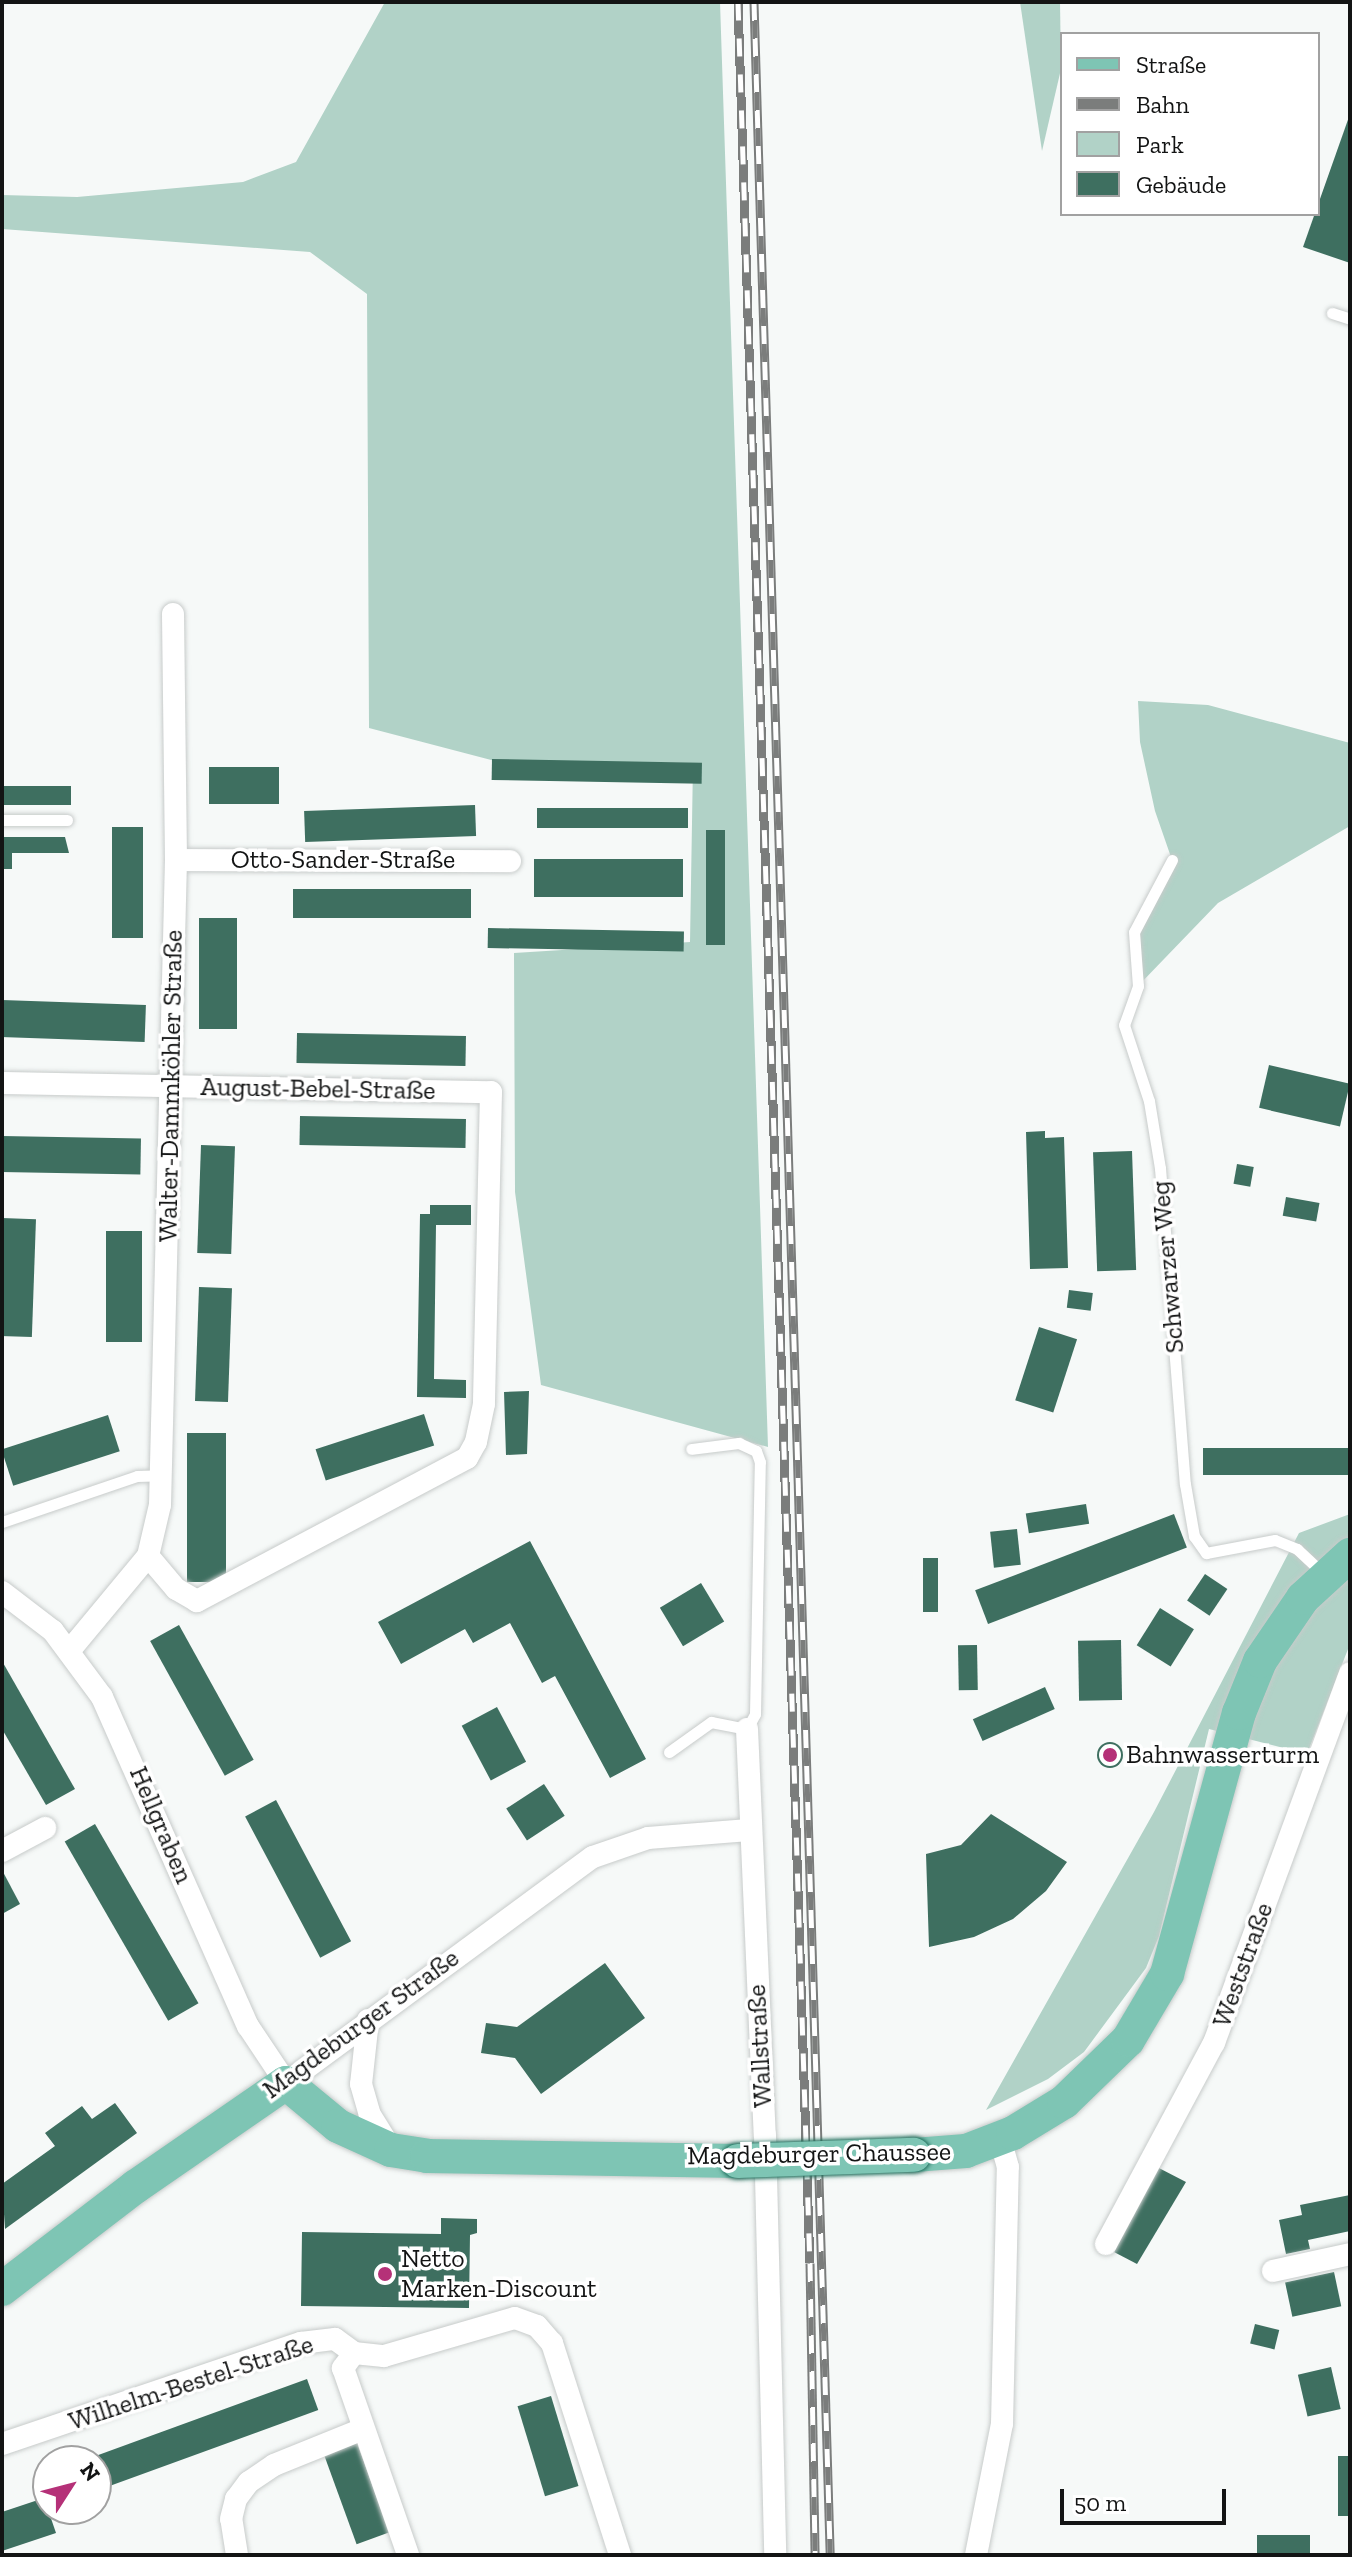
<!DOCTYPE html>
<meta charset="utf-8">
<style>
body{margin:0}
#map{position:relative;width:1352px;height:2557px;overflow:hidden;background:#f6f9f8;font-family:"Zilla Slab",serif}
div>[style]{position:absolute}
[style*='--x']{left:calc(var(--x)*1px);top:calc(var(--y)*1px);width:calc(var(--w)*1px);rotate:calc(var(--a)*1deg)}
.green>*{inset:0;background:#b1d2c7}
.building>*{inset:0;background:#3e6f60;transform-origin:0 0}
.round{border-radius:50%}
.roads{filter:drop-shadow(0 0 2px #c7cbca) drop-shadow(0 0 2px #c7cbca)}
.service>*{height:11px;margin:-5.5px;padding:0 5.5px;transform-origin:5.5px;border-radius:5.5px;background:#fff}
.minor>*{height:22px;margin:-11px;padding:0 11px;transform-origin:11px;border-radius:11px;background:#fff}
.primary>*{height:34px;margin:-17px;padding:0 17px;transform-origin:17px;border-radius:17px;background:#7ec5b4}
.rail>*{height:9px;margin-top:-4.5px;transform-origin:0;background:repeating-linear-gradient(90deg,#fff 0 18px,#7b7d7c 0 36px);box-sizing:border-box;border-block:2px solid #7b7d7c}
.bridges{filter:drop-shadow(0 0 2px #216e5c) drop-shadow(0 0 2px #216e5c)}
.primary-bridge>*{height:34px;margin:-17px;padding:0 17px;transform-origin:17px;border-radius:17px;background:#7ec5b4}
.dots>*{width:22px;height:22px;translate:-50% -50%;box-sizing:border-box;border:4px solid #fff;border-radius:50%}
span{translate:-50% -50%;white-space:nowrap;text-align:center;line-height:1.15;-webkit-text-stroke:7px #fff;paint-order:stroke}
.street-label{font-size:26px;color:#131414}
.poi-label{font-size:26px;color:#131414}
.left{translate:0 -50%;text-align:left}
.frame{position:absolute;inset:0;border:4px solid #131414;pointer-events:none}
.legend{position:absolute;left:1060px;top:32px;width:260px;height:184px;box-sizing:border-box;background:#fff;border:2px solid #a1a1a1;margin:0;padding:10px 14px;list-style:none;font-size:24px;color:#131414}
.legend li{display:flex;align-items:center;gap:16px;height:40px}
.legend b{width:40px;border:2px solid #a1a1a1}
.north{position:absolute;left:32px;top:2445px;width:80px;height:80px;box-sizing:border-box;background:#fff;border:2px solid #a1a1a1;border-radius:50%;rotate:54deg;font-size:22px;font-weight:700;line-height:32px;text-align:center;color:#131414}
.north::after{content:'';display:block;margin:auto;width:28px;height:36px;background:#b53178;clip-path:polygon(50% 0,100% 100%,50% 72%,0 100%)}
.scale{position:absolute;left:1060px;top:2489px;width:166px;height:36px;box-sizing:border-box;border:4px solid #131414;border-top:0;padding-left:10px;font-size:24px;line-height:28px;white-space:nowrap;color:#131414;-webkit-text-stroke:6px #fff;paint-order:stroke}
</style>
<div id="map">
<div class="green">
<i style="clip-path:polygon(385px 2px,720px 2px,768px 1447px,541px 1385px,515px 1192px,514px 953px,690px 942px,693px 763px,495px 761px,369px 728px,367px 294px,310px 252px,2px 229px,2px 195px,77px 197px,243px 182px,296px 162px)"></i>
<i style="clip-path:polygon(1020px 2px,1060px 2px,1061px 69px,1042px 151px)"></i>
<i style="clip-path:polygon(1138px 701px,1208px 705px,1350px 743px,1350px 826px,1218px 903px,1138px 986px,1134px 932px,1172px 860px,1155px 811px,1140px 742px)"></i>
<i style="clip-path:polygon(1350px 1514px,1350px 1644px,1307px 1754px,1209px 1729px,1159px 1936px,1146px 1968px,1084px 2052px,1048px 2079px,986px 2110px,1154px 1812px,1299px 1533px)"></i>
</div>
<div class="building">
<i style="clip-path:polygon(1350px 114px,1350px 263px,1303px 247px)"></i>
<i style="left:492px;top:759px;width:210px;height:21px;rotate:1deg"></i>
<i style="left:209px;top:767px;width:70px;height:37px"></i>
<i style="left:2px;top:786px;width:69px;height:19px"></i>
<i style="left:475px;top:805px;width:31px;height:171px;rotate:88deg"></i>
<i style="left:688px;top:808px;width:20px;height:151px;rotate:90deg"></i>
<i style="left:112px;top:827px;width:31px;height:111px"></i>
<i style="left:706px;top:830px;width:19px;height:115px"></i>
<i style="clip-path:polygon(2px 837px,65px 837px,69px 853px,12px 853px,12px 869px,2px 869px)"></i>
<i style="left:534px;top:859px;width:149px;height:38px"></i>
<i style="left:471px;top:889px;width:29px;height:178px;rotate:90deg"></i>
<i style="left:199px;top:918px;width:38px;height:111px"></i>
<i style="left:488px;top:928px;width:196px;height:20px;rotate:1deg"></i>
<i style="left:2px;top:1000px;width:144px;height:37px;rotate:2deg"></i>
<i style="left:297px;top:1033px;width:169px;height:30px;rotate:1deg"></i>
<i style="left:1269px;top:1065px;width:83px;height:44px;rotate:13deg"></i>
<i style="left:300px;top:1116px;width:166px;height:29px;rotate:1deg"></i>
<i style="clip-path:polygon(1045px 1131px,1045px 1138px,1064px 1137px,1068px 1268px,1030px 1269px,1026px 1132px)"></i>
<i style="left:2px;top:1136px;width:139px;height:36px;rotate:1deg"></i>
<i style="left:201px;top:1145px;width:34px;height:108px;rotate:2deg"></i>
<i style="left:1132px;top:1151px;width:119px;height:39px;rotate:88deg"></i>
<i style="left:1237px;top:1164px;width:17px;height:20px;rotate:10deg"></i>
<i style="left:1286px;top:1197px;width:34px;height:19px;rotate:10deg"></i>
<i style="clip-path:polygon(430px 1205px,471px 1205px,471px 1225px,436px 1225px,434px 1379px,466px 1380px,466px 1398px,417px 1397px,420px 1214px,430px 1214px)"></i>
<i style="left:2px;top:1218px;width:34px;height:118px;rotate:2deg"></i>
<i style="left:106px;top:1231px;width:36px;height:111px"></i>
<i style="left:199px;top:1287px;width:33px;height:114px;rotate:2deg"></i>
<i style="left:1069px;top:1290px;width:24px;height:18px;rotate:7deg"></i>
<i style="left:1039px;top:1327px;width:40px;height:77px;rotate:18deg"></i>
<i style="clip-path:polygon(529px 1391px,527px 1454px,506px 1455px,504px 1392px)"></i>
<i style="left:424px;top:1414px;width:33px;height:114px;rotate:72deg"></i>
<i style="left:108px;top:1415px;width:38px;height:112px;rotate:72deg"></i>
<i style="left:187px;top:1433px;width:39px;height:149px"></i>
<i style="left:1350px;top:1448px;width:27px;height:147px;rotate:90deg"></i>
<i style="left:1086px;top:1504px;width:20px;height:61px;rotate:81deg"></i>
<i style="left:1174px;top:1514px;width:36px;height:213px;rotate:69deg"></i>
<i style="left:1017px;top:1529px;width:36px;height:27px;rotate:84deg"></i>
<i style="clip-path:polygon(530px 1541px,646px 1759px,610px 1778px,555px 1676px,542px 1683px,510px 1623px,473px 1643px,465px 1629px,401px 1664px,378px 1622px)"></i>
<i style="left:923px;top:1558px;width:15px;height:54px"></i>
<i style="left:1205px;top:1574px;width:27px;height:32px;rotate:34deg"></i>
<i style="left:701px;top:1583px;width:45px;height:48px;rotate:59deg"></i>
<i style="left:1160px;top:1608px;width:40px;height:44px;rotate:32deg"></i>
<i style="left:179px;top:1625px;width:154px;height:33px;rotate:61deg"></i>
<i style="left:1121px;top:1640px;width:60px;height:43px;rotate:89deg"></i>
<i style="left:977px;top:1645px;width:45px;height:19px;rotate:89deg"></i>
<i style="clip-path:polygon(2px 1661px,75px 1789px,46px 1805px,2px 1729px)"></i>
<i style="left:1045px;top:1687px;width:24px;height:79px;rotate:66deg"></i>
<i style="left:497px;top:1707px;width:62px;height:40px;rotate:62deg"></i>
<i class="round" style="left:1097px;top:1742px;width:26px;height:26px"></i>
<i style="left:544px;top:1784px;width:38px;height:45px;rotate:57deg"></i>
<i style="left:276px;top:1800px;width:160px;height:35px;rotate:62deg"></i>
<i style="clip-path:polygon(991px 1814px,1067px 1862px,1046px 1891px,1013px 1919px,974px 1937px,929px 1947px,926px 1854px,961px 1845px)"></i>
<i style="left:95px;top:1824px;width:207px;height:35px;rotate:60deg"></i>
<i style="clip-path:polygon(2px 1870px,20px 1904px,2px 1914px)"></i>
<i style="clip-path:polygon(605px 1963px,645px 2018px,541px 2094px,515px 2058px,481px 2053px,486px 2023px,517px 2027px)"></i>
<i style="clip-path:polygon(115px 2103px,137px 2133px,5px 2229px,2px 2184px,55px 2146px,45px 2133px,82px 2106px,92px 2119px)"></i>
<i style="clip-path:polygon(1155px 2166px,1186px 2182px,1137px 2264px,1114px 2252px)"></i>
<i style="clip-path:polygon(1350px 2195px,1350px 2231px,1308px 2240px,1310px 2249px,1286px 2254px,1279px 2220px,1302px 2215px,1300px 2205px)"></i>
<i style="clip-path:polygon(441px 2218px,477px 2219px,477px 2233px,470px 2235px,469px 2308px,301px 2306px,302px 2232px,441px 2234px)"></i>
<i style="left:1334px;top:2272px;width:35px;height:50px;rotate:78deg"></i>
<i style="left:1255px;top:2324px;width:25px;height:20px;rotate:14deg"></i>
<i style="left:1331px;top:2367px;width:43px;height:34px;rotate:77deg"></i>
<i style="left:307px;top:2379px;width:33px;height:225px;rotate:70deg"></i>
<i style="left:551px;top:2396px;width:94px;height:35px;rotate:73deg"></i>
<i style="left:357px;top:2443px;width:95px;height:35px;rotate:70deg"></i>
<i style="left:1338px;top:2456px;width:12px;height:60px"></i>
<i style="clip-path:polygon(44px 2498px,56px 2533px,2px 2551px,2px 2512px)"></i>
<i style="left:1257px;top:2535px;width:53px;height:20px"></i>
</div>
<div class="roads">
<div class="service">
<i style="--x:1332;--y:313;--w:19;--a:18"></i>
<i style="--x:2;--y:820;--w:65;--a:0"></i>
<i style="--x:1172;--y:860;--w:81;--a:117.8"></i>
<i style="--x:1134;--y:932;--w:54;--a:85.8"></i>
<i style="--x:1138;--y:986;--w:41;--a:109.7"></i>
<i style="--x:1124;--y:1025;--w:80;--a:71.8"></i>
<i style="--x:1149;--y:1101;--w:68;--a:80.7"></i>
<i style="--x:1160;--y:1168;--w:317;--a:85.5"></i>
<i style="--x:1185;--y:1484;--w:53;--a:80.2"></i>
<i style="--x:1194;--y:1536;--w:21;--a:55"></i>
<i style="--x:1206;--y:1553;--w:70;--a:-10.7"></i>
<i style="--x:1275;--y:1540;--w:24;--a:22"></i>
<i style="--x:1297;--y:1549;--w:38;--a:43"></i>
<i style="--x:2;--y:1522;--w:143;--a:-18.8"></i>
<i style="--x:137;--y:1476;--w:24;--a:-2"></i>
<i style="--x:669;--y:1752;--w:52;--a:-35.5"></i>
<i style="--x:711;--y:1722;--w:37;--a:11"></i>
<i style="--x:747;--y:1729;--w:17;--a:-62"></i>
<i style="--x:755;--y:1714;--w:252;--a:-88.9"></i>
<i style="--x:760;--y:1462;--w:12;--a:-110"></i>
<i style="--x:756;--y:1451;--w:19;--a:-155"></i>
<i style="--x:739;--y:1443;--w:48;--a:172.9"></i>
</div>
<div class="minor">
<i style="--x:176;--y:860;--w:334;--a:0.2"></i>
<i style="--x:2;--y:1083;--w:489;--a:1.1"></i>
<i style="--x:491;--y:1092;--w:312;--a:91.3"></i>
<i style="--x:484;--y:1404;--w:39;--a:102"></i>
<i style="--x:476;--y:1442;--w:18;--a:119"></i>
<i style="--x:467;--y:1458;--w:306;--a:152.1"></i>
<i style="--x:197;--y:1601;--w:24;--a:-150"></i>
<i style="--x:176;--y:1589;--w:43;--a:-130.3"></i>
<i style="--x:2;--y:1592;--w:64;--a:37.4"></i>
<i style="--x:53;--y:1631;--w:82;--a:53.4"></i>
<i style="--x:102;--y:1697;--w:360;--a:66.1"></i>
<i style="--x:248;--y:2026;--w:69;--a:56.3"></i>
<i style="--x:286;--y:2083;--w:381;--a:-36.4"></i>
<i style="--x:593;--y:1857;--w:58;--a:-19.1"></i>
<i style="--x:648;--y:1838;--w:101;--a:-4.5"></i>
<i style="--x:70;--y:1650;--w:122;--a:-50.3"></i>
<i style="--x:148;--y:1556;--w:52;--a:-76.8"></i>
<i style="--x:160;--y:1505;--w:645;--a:-88.58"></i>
<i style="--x:176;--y:860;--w:246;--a:-90.7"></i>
<i style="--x:747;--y:1729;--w:406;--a:87.5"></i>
<i style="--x:765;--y:2135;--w:420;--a:88.6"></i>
<i style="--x:2;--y:1851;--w:49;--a:-28.1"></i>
<i style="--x:368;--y:2020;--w:64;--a:96.2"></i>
<i style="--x:361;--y:2084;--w:32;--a:74"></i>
<i style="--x:370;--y:2115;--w:40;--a:58"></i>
<i style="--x:1106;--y:2244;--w:228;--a:-61.8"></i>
<i style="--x:1214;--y:2043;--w:394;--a:-69.8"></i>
<i style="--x:1273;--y:2271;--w:79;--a:-12.4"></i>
<i style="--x:354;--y:2353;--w:30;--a:6"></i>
<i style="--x:384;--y:2356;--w:136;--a:-16.2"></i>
<i style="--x:515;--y:2318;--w:23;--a:20"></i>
<i style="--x:537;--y:2326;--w:23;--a:49"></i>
<i style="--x:552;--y:2343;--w:223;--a:72.2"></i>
<i style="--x:2;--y:2444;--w:316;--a:-18.7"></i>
<i style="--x:301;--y:2343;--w:34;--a:-7"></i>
<i style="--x:335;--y:2339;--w:24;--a:36"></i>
<i style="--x:354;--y:2353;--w:19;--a:126"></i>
<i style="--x:343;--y:2368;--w:198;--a:70.8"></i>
<i style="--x:237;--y:2555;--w:36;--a:-99"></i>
<i style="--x:231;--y:2519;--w:21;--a:-76"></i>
<i style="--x:236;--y:2499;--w:21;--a:-53"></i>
<i style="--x:249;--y:2482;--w:30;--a:-34"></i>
<i style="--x:274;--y:2465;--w:96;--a:-22"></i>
<i style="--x:976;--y:2555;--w:134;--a:-78.8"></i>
<i style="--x:1002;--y:2424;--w:257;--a:-88.7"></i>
<i style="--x:1008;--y:2167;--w:29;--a:-106"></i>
</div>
<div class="primary">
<i style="--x:914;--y:2155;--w:52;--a:-4.4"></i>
<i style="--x:966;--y:2151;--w:50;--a:-21"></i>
<i style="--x:1013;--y:2133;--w:60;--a:-31.3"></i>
<i style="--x:1064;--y:2102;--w:89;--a:-44.1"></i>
<i style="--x:1128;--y:2040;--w:77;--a:-59.4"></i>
<i style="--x:1167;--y:1974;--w:271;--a:-74.6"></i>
<i style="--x:1239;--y:1713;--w:56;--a:-68"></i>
<i style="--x:1260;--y:1661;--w:76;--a:-55.7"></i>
<i style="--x:1303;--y:1598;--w:64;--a:-42.5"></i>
<i style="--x:2;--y:2289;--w:168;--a:-37.5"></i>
<i style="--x:135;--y:2187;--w:183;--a:-34.6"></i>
<i style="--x:286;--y:2083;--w:67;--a:39.6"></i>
<i style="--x:338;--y:2126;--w:58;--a:24.4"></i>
<i style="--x:391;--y:2150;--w:36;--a:9"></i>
<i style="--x:427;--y:2156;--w:311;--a:0.9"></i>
</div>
</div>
<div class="rail">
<i style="--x:738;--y:2;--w:2262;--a:88.18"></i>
<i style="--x:810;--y:2263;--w:292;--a:89"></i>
<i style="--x:754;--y:2;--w:2554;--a:88.29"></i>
</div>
<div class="bridges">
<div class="primary-bridge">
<i style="--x:738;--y:2161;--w:176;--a:-2"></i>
</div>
</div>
<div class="dots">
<i style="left:1110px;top:1755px;background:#b53178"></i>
<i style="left:385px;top:2274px;background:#b53178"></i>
</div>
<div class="street-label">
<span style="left:343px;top:860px">Otto-Sander-Straße</span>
<span style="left:171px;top:1086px;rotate:-89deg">Walter-Dammköhler Straße</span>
<span style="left:318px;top:1089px;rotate:1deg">August-Bebel-Straße</span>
<span style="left:1168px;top:1267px;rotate:-95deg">Schwarzer Weg</span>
<span style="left:161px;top:1825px;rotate:67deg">Hellgraben</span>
<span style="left:1243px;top:1965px;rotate:-70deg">Weststraße</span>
<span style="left:361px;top:2024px;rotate:-36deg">Magdeburger Straße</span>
<span style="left:760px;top:2046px;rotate:-93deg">Wallstraße</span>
<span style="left:819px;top:2154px;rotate:-1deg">Magdeburger Chaussee</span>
<span style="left:191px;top:2383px;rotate:-18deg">Wilhelm-Bestel-Straße</span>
</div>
<div class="poi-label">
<span class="left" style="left:1126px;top:1755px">Bahnwasserturm</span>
<span class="left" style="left:401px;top:2274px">Netto<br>Marken-Discount</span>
</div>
<div class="frame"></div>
<ul class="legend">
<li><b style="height:10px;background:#7ec5b4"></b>Straße</li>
<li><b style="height:10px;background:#7b7d7c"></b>Bahn</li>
<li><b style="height:22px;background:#b1d2c7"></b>Park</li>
<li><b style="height:22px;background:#3e6f60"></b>Gebäude</li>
</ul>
<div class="north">N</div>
<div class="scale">50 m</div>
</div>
